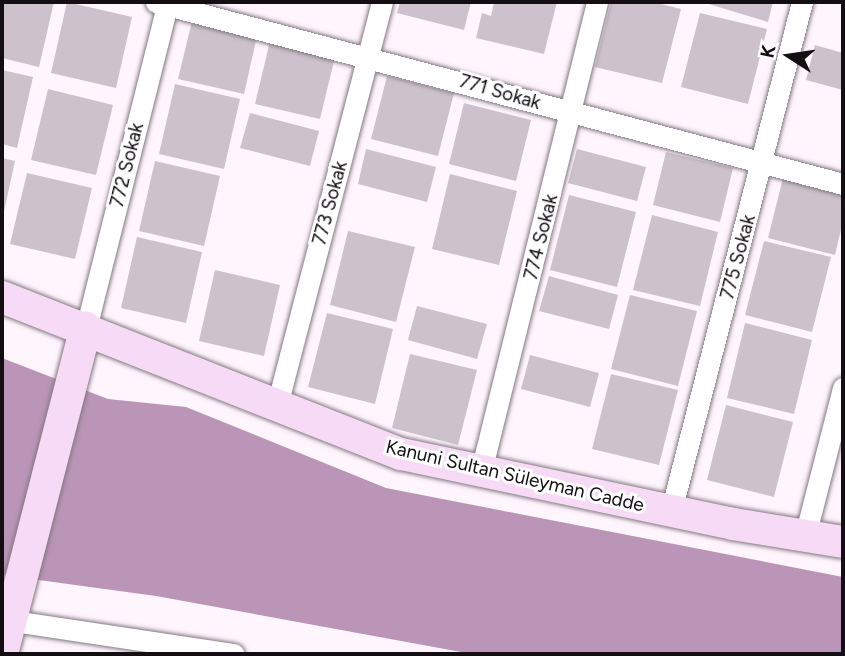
<!DOCTYPE html>
<meta charset="utf-8">
<style>
body{margin:0}
#map{position:relative;width:845px;height:656px;overflow:hidden;background:#fff5fd;font-family:Figtree,sans-serif}
div>[style]{position:absolute}
[style*='--x']{left:calc(var(--x)*1px);top:calc(var(--y)*1px);width:calc(var(--w)*1px);rotate:calc(var(--a)*1deg)}
.water>*{inset:0;background:#bb95b8}
.building>*{inset:0;background:#cdc2cc}
.roads{filter:drop-shadow(0 0 2px #837881) drop-shadow(0 0 2px #837881)}
.street>*{height:21px;margin:-10.5px;padding:0 10.5px;transform-origin:10.5px;border-radius:10.5px;background:#fff}
.secondary>*{height:32px;margin:-16px;padding:0 16px;transform-origin:16px;border-radius:16px;background:#f7daf5}
span{translate:-50% -50%;white-space:nowrap;text-align:center;line-height:1.15;-webkit-text-stroke:6px #fff;paint-order:stroke}
.street-label{font-size:19px;color:#120e12}
.frame{position:absolute;inset:0;border:4px solid #120e12;pointer-events:none}
.north{position:absolute;left:754px;top:21px;width:70px;height:70px;-webkit-text-stroke:5px #fff;paint-order:stroke;rotate:282deg;font-size:19px;font-weight:700;line-height:28px;text-align:center;color:#120e12}
.north::after{content:'';display:block;margin:auto;width:24px;height:32px;background:#120e12;clip-path:polygon(50% 0,100% 100%,50% 72%,0 100%)}
</style>
<div id="map">
<div class="water">
<div style="clip-path:polygon(2px 358px,108px 399px,186px 407px,386px 488px,843px 577px,843px 654px,472px 654px,156px 596px,2px 575px)"></div>
</div>
<div class="building">
<div style="clip-path:polygon(2px 2px,54px 2px,39px 67px,2px 58px)"></div>
<div style="clip-path:polygon(67px 2px,132px 17px,116px 88px,51px 73px)"></div>
<div style="clip-path:polygon(400px 2px,471px 2px,464px 30px,397px 13px)"></div>
<div style="clip-path:polygon(494px 2px,557px 2px,544px 54px,476px 38px,482px 13px,491px 16px)"></div>
<div style="clip-path:polygon(611px 2px,653px 2px,681px 9px,662px 83px,595px 67px)"></div>
<div style="clip-path:polygon(702px 2px,773px 2px,768px 22px)"></div>
<div style="clip-path:polygon(700px 13px,767px 29px,748px 104px,681px 87px)"></div>
<div style="clip-path:polygon(193px 17px,258px 32px,244px 94px,178px 79px)"></div>
<div style="clip-path:polygon(270px 41px,335px 57px,320px 119px,255px 104px)"></div>
<div style="clip-path:polygon(815px 45px,843px 53px,843px 90px,806px 80px)"></div>
<div style="clip-path:polygon(2px 70px,33px 77px,17px 148px,2px 144px)"></div>
<div style="clip-path:polygon(387px 76px,454px 93px,438px 156px,371px 139px)"></div>
<div style="clip-path:polygon(175px 84px,240px 99px,224px 169px,159px 154px)"></div>
<div style="clip-path:polygon(48px 89px,113px 105px,96px 175px,31px 160px)"></div>
<div style="clip-path:polygon(464px 103px,531px 120px,516px 181px,449px 164px)"></div>
<div style="clip-path:polygon(250px 113px,319px 131px,310px 166px,240px 148px)"></div>
<div style="clip-path:polygon(366px 149px,436px 167px,427px 202px,358px 184px)"></div>
<div style="clip-path:polygon(577px 149px,646px 167px,637px 201px,568px 183px)"></div>
<div style="clip-path:polygon(666px 152px,733px 168px,720px 222px,653px 205px)"></div>
<div style="clip-path:polygon(2px 158px,15px 161px,3px 216px,2px 215px)"></div>
<div style="clip-path:polygon(155px 161px,220px 176px,204px 246px,139px 231px)"></div>
<div style="clip-path:polygon(27px 173px,92px 188px,75px 259px,10px 244px)"></div>
<div style="clip-path:polygon(450px 174px,517px 191px,499px 265px,432px 249px)"></div>
<div style="clip-path:polygon(784px 174px,843px 188px,843px 221px,835px 255px,768px 238px)"></div>
<div style="clip-path:polygon(569px 195px,636px 212px,617px 287px,550px 270px)"></div>
<div style="clip-path:polygon(652px 215px,718px 232px,700px 306px,633px 290px)"></div>
<div style="clip-path:polygon(348px 231px,415px 247px,396px 322px,330px 305px)"></div>
<div style="clip-path:polygon(137px 237px,202px 252px,186px 323px,121px 308px)"></div>
<div style="clip-path:polygon(764px 241px,831px 257px,812px 332px,745px 315px)"></div>
<div style="clip-path:polygon(215px 270px,280px 285px,264px 356px,199px 341px)"></div>
<div style="clip-path:polygon(549px 276px,618px 295px,609px 329px,539px 311px)"></div>
<div style="clip-path:polygon(630px 295px,697px 311px,678px 386px,611px 369px)"></div>
<div style="clip-path:polygon(417px 306px,487px 324px,477px 359px,408px 340px)"></div>
<div style="clip-path:polygon(327px 313px,393px 329px,375px 404px,308px 387px)"></div>
<div style="clip-path:polygon(745px 323px,812px 340px,794px 414px,727px 398px)"></div>
<div style="clip-path:polygon(410px 354px,477px 370px,458px 445px,392px 428px)"></div>
<div style="clip-path:polygon(530px 355px,599px 373px,590px 407px,521px 389px)"></div>
<div style="clip-path:polygon(611px 374px,678px 390px,659px 465px,592px 449px)"></div>
<div style="clip-path:polygon(726px 405px,793px 422px,774px 497px,707px 480px)"></div>
</div>
<div class="roads">
<div class="street">
<div style="--x:156;--y:2;--w:711;--a:14.84"></div>
<div style="--x:86;--y:328;--w:336;--a:-75.9"></div>
<div style="--x:277;--y:405;--w:416;--a:-75.4"></div>
<div style="--x:481;--y:471;--w:483;--a:-76.1"></div>
<div style="--x:671;--y:511;--w:526;--a:-75.57"></div>
<div style="--x:805;--y:536;--w:153;--a:-75.6"></div>
<div style="--x:13;--y:621;--w:223;--a:8.5"></div>
</div>
<div class="secondary">
<div style="--x:2;--y:297;--w:429;--a:21.5"></div>
<div style="--x:401;--y:454;--w:339;--a:11.9"></div>
<div style="--x:733;--y:524;--w:111;--a:9.3"></div>
<div style="--x:2;--y:654;--w:337;--a:-75.6"></div>
</div>
</div>
<div class="street-label">
<span style="left:500px;top:92px;rotate:16deg">771 Sokak</span>
<span style="left:127px;top:165px;rotate:-76deg">772 Sokak</span>
<span style="left:330px;top:203px;rotate:-75deg">773 Sokak</span>
<span style="left:541px;top:237px;rotate:-76deg">774 Sokak</span>
<span style="left:738px;top:257px;rotate:-75deg">775 Sokak</span>
<span style="left:515px;top:476px;rotate:13deg">Kanuni Sultan Süleyman Cadde</span>
</div>
<div class="frame"></div>
<div class="north">K</div>
</div>
